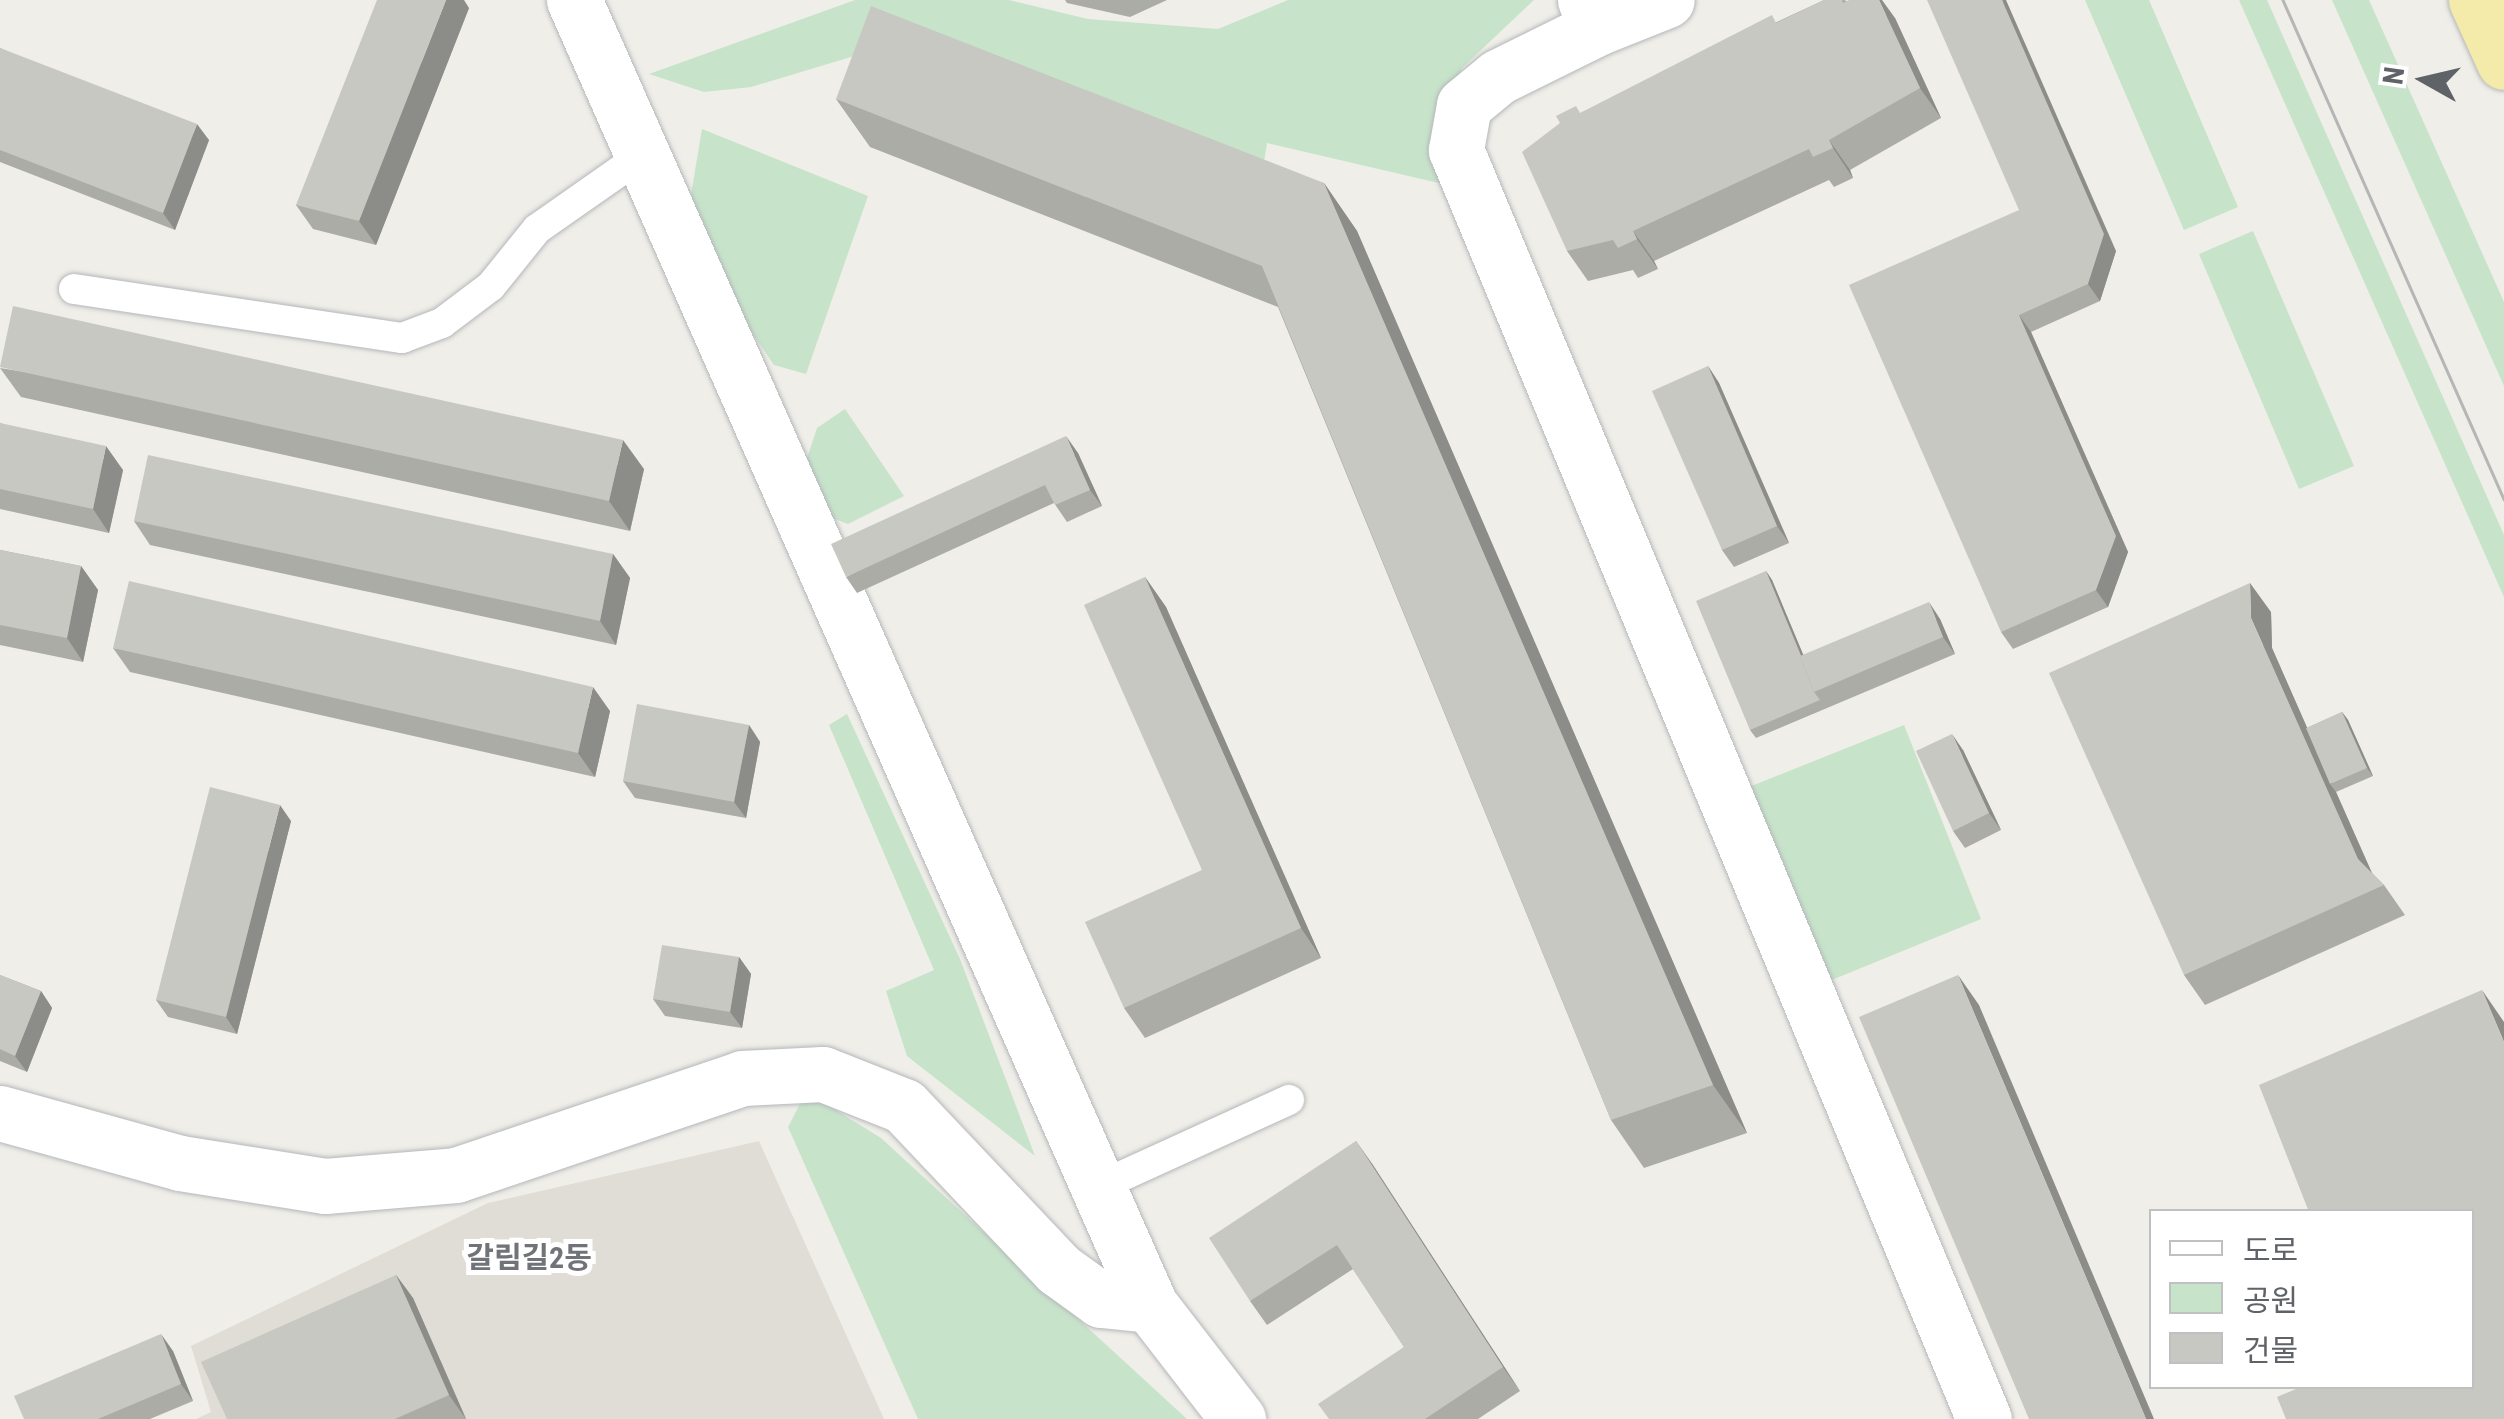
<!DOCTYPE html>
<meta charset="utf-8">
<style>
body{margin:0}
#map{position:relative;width:2504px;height:1419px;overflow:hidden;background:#efeee8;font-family:"Roboto Condensed","Noto Sans KR",sans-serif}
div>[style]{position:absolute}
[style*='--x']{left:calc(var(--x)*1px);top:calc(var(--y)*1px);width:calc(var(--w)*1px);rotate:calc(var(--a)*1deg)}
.education>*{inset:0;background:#dfddd6}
.green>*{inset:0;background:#c7e4ca}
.roads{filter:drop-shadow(0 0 2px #b5b7bb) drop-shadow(0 0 2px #b5b7bb)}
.service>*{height:30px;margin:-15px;padding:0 15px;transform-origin:15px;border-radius:15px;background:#fff}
.minor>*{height:55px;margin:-27.5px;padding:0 27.5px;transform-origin:27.5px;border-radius:27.5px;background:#fff}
.trunk>*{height:55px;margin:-27.5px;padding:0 27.5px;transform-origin:27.5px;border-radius:27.5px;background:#f4eaa9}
.tram>*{height:2.5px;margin:-1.25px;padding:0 1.25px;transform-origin:1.25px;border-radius:1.25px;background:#b5b6b6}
.wall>*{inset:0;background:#acaca7}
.shaded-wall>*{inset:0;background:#8c8c88}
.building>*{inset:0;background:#c8c8c2}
span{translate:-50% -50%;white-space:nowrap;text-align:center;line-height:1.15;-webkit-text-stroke:10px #fff;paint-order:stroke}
.quarter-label{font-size:30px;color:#707378;font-weight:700}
.legend{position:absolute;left:2149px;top:1209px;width:325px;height:180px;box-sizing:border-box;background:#fff;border:2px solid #bfc0c2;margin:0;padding:12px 18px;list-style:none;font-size:30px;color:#5f6266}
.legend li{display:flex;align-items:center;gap:20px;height:50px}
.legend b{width:50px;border:2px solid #bfc0c2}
.north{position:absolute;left:2374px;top:30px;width:100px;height:100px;-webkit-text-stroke:8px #fff;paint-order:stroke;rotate:278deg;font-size:28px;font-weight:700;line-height:40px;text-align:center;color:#5f6266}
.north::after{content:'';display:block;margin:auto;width:35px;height:45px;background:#5f6266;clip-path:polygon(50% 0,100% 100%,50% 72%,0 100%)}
</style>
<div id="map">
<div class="education">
<div style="clip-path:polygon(759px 1141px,884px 1419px,196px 1419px,211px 1412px,191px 1346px,488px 1203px)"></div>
</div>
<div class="green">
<div style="clip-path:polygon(855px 0,1009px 0,1088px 19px,1218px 29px,1288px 0,1534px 0,1462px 68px,1446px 106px,1443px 184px,1267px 143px,1263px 168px,911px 39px,751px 87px,704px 92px,649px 74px)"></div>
<div style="clip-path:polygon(2085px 0,2149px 0,2238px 207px,2184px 230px)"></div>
<div style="clip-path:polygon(2239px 0,2267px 0,2504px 535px,2504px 597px)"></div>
<div style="clip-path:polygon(2332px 0,2369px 0,2504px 302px,2504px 386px)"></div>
<div style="clip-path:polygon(702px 129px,868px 196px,806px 374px,774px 365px,730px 301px,691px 195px)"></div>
<div style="clip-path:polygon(2253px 231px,2354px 466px,2299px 489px,2199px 254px)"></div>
<div style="clip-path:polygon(845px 409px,904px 496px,848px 524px,825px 515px,806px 461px,817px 428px)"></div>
<div style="clip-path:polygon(847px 714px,960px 959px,1035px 1156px,907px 1056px,886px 991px,934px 970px,829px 725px)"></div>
<div style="clip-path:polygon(1904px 725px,1981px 919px,1817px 986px,1739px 791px)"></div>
<div style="clip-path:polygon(821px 1101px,881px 1138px,1187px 1419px,918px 1419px,788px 1127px,801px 1102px)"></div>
</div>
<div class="roads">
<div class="service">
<div style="--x:74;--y:289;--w:332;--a:8.5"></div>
<div style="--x:402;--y:338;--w:43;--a:-20.6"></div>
<div style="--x:442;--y:323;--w:61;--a:-37.1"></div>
<div style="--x:491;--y:286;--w:73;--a:-51.1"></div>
<div style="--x:537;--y:229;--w:131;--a:-35"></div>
<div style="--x:1098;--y:1187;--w:210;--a:-24.5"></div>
</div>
<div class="minor">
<div style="--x:574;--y:0;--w:1426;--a:66.18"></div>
<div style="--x:1150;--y:1305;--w:144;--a:52.3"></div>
<div style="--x:1585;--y:0;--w:30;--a:67"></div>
<div style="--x:1597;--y:28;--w:75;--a:-21.8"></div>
<div style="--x:1597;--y:28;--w:110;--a:153.7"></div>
<div style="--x:1498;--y:77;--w:44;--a:140.5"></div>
<div style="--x:1464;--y:105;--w:46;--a:100.1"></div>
<div style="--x:1456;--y:150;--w:1374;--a:67.41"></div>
<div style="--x:0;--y:1113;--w:187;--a:15.5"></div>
<div style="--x:180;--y:1163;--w:147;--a:9"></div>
<div style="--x:325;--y:1186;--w:131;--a:-4.8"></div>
<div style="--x:456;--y:1175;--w:302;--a:-18.7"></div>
<div style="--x:742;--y:1078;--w:81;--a:-2.8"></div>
<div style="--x:823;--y:1074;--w:87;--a:21.6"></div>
<div style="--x:904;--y:1106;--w:224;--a:46.6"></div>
<div style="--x:1058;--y:1269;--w:53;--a:35.8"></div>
<div style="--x:1101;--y:1300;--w:49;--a:5.8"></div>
</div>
<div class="trunk">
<div style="--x:2476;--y:0;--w:68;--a:65.7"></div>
</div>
</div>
<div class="tram">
<div style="--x:2283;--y:0;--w:546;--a:66.11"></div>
</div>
<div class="wall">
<div style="clip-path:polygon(1065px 0,1167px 0,1130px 17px,1067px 3px)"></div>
<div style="clip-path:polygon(1824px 0,1844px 0,1895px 18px,1941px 118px,1850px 170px,1853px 178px,1834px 187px,1829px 180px,1654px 261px,1658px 269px,1638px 278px,1633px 270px,1588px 281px,1567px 251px,1581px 113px)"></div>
<div style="clip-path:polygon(469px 8px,376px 245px,313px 229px,296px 205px)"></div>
<div style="clip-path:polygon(0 48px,209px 140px,175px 230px,0 162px)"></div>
<div style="clip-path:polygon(836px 99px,1324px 183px,1357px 231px,1747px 1133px,1644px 1168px,1611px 1120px,1278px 307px,870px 147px)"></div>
<div style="clip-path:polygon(2019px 210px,2116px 251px,2100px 301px,2031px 332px,2128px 552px,2108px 607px,2013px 649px,2001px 632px)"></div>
<div style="clip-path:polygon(1708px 366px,1719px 383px,1789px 543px,1734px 567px,1722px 550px)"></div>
<div style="clip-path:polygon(0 368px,644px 469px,630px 531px,21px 397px)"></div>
<div style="clip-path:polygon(0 423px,123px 470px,109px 533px,0 509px)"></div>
<div style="clip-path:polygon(1078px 453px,1102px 506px,1067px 522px,1054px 503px,857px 593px,846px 577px)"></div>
<div style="clip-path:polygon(134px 521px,613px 554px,630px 578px,616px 645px,150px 545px)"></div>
<div style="clip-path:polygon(0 550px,81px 566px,98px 590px,83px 662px,0 645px)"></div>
<div style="clip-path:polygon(1766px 571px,1772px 580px,1803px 655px,1940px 619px,1955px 654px,1756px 738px,1750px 730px)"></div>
<div style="clip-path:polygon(1145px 577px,1166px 607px,1321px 958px,1145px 1038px,1124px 1008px,1202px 870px)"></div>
<div style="clip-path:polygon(2271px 612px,2272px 648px,2307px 728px,2342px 712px,2348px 720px,2373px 776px,2336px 792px,2372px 873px,2384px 885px,2405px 915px,2205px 1005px,2184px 975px)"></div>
<div style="clip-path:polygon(113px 648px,610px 711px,595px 777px,130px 672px)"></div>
<div style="clip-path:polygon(749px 725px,760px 742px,746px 818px,635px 798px,623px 781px)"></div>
<div style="clip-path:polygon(1963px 750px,2001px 830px,1965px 848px,1953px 831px)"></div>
<div style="clip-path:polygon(291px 821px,237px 1034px,168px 1017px,156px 1000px)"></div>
<div style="clip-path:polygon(739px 957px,751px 974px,742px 1028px,665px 1016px,653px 999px)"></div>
<div style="clip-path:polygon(0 975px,41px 991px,52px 1008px,27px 1072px,0 1061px)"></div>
<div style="clip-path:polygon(1356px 1141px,1520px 1391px,1478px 1419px,1329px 1419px,1404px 1347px,1353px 1269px,1267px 1325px,1250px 1301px)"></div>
<div style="clip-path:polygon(396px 1275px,413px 1298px,466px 1419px,227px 1419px)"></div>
<div style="clip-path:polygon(173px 1351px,193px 1401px,150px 1419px,24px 1419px)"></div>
</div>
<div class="shaded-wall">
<div style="clip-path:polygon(446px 0,464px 0,469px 8px,376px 245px,359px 221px)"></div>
<div style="clip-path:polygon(1879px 0,1882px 0,1895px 18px,1941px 118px,1920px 88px)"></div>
<div style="clip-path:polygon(2002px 0,2006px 0,2116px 251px,2100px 301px,2088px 284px)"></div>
<div style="clip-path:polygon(197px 124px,209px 140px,175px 230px,163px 213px)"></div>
<div style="clip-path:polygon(1829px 140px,1850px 170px,1853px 178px,1833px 148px)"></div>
<div style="clip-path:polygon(1324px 183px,1357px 231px,1747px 1133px,1713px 1085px)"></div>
<div style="clip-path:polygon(1633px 231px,1654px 261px,1658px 269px,1637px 239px)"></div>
<div style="clip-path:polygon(2019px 315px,2031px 332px,2128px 552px,2108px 607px,2096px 590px)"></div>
<div style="clip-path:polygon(1708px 366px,1719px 383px,1789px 543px,1777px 526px)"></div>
<div style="clip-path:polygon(1066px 436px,1078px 453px,1102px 506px,1090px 490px)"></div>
<div style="clip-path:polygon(623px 440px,644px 469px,630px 531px,609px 501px)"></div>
<div style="clip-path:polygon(106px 446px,123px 470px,109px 533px,93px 509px)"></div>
<div style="clip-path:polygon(613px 554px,630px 578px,616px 645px,600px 621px)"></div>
<div style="clip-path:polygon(81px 566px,98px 590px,83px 662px,67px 638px)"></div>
<div style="clip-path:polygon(1766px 571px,1772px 580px,1818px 690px,1816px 691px)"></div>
<div style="clip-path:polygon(1145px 577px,1166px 607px,1321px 958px,1301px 928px)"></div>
<div style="clip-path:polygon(2250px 583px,2271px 612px,2272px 648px,2332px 784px,2330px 784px,2336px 792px,2379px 889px,2358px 859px,2251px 618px)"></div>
<div style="clip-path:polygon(1929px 602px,1940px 619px,1955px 654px,1943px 637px)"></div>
<div style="clip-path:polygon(593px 687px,610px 711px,595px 777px,578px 753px)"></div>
<div style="clip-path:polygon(2342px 712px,2348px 720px,2373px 776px,2367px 768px)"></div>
<div style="clip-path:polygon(749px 725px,760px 742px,746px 818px,734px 802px)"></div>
<div style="clip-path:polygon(1952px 734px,1963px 750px,2001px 830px,1989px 813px)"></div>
<div style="clip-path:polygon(280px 805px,291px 821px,237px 1034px,226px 1017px)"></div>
<div style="clip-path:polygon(739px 957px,751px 974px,742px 1028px,730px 1012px)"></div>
<div style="clip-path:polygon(1958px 975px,1979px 1005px,2154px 1419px,2146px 1419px)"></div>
<div style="clip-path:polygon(2482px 990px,2504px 1022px,2504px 1042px)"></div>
<div style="clip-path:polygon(41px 991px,52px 1008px,27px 1072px,15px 1056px)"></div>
<div style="clip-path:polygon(1356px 1141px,1373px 1165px,1520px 1391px,1503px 1367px)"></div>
<div style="clip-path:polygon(396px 1275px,413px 1298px,466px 1419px,449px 1395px)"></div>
<div style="clip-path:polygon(161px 1334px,173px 1351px,193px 1401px,181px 1384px)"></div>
</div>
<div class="building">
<div style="clip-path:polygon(377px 0,446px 0,359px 221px,296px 205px)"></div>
<div style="clip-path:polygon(1824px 0,1842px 0,1843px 3px,1849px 0,1879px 0,1920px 88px,1829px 140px,1833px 148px,1813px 157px,1809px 149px,1633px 231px,1637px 239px,1618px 248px,1613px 240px,1567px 251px,1522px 152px,1560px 123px,1556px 116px,1576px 106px,1580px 113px,1772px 15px,1776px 23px)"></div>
<div style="clip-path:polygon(1927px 0,2002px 0,2104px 234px,2088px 284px,2019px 315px,2116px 536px,2096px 590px,2001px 632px,1849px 285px,2019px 210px)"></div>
<div style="clip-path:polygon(871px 6px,1324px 183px,1713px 1085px,1611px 1120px,1262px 266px,836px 99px)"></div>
<div style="clip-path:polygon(0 48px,197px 124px,163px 213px,0 150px)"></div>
<div style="clip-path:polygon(13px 306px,623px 440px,609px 501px,0 367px)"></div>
<div style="clip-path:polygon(1708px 366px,1777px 526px,1722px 550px,1652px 391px)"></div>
<div style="clip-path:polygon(0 423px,106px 446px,93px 509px,0 489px)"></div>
<div style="clip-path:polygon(1066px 436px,1090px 490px,1055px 505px,1045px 485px,846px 577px,831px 544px)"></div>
<div style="clip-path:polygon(148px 455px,613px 554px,600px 621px,134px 521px)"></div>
<div style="clip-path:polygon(0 550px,81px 566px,67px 638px,0 625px)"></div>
<div style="clip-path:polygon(1766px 571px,1801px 656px,1800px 656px,1814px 692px,1820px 700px,1750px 730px,1696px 601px)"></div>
<div style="clip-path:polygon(1145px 577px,1301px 928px,1124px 1008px,1085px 922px,1202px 870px,1084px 605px)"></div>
<div style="clip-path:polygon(129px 581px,593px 687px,578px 753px,113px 648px)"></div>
<div style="clip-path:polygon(2250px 583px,2251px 618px,2358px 859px,2384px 885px,2184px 975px,2049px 673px)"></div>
<div style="clip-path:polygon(1929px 602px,1943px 637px,1814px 692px,1800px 656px)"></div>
<div style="clip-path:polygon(637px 704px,749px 725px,734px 802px,623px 781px)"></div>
<div style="clip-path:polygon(2342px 712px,2367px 768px,2330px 784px,2306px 728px)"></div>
<div style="clip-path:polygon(1952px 734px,1989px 813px,1953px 831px,1916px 751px)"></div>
<div style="clip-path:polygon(210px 787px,280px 805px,226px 1017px,156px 1000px)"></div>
<div style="clip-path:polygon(662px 945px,739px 957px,730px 1012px,653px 999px)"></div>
<div style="clip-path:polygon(0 975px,41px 991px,15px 1056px,0 1049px)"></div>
<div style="clip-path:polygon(1958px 975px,2146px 1419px,2029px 1419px,1859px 1017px)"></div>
<div style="clip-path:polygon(2482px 990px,2504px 1042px,2504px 1419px,2286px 1419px,2277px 1397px,2303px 1386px,2472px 1386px,2472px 1212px,2309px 1212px,2259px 1085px)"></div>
<div style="clip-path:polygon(1356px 1141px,1503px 1367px,1425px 1419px,1329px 1419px,1318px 1404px,1404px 1347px,1337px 1245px,1250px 1301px,1209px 1238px)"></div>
<div style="clip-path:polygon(396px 1275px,449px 1395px,395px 1419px,227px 1419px,201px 1362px)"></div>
<div style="clip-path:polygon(161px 1334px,181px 1384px,98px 1419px,24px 1419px,14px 1396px)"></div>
</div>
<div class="quarter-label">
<span style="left:529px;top:1258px">갈림길2동</span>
</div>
<ul class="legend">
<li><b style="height:12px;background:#fff"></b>도로</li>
<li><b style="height:28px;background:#c7e4ca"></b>공원</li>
<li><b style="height:28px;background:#c8c8c2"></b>건물</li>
</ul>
<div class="north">N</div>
</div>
